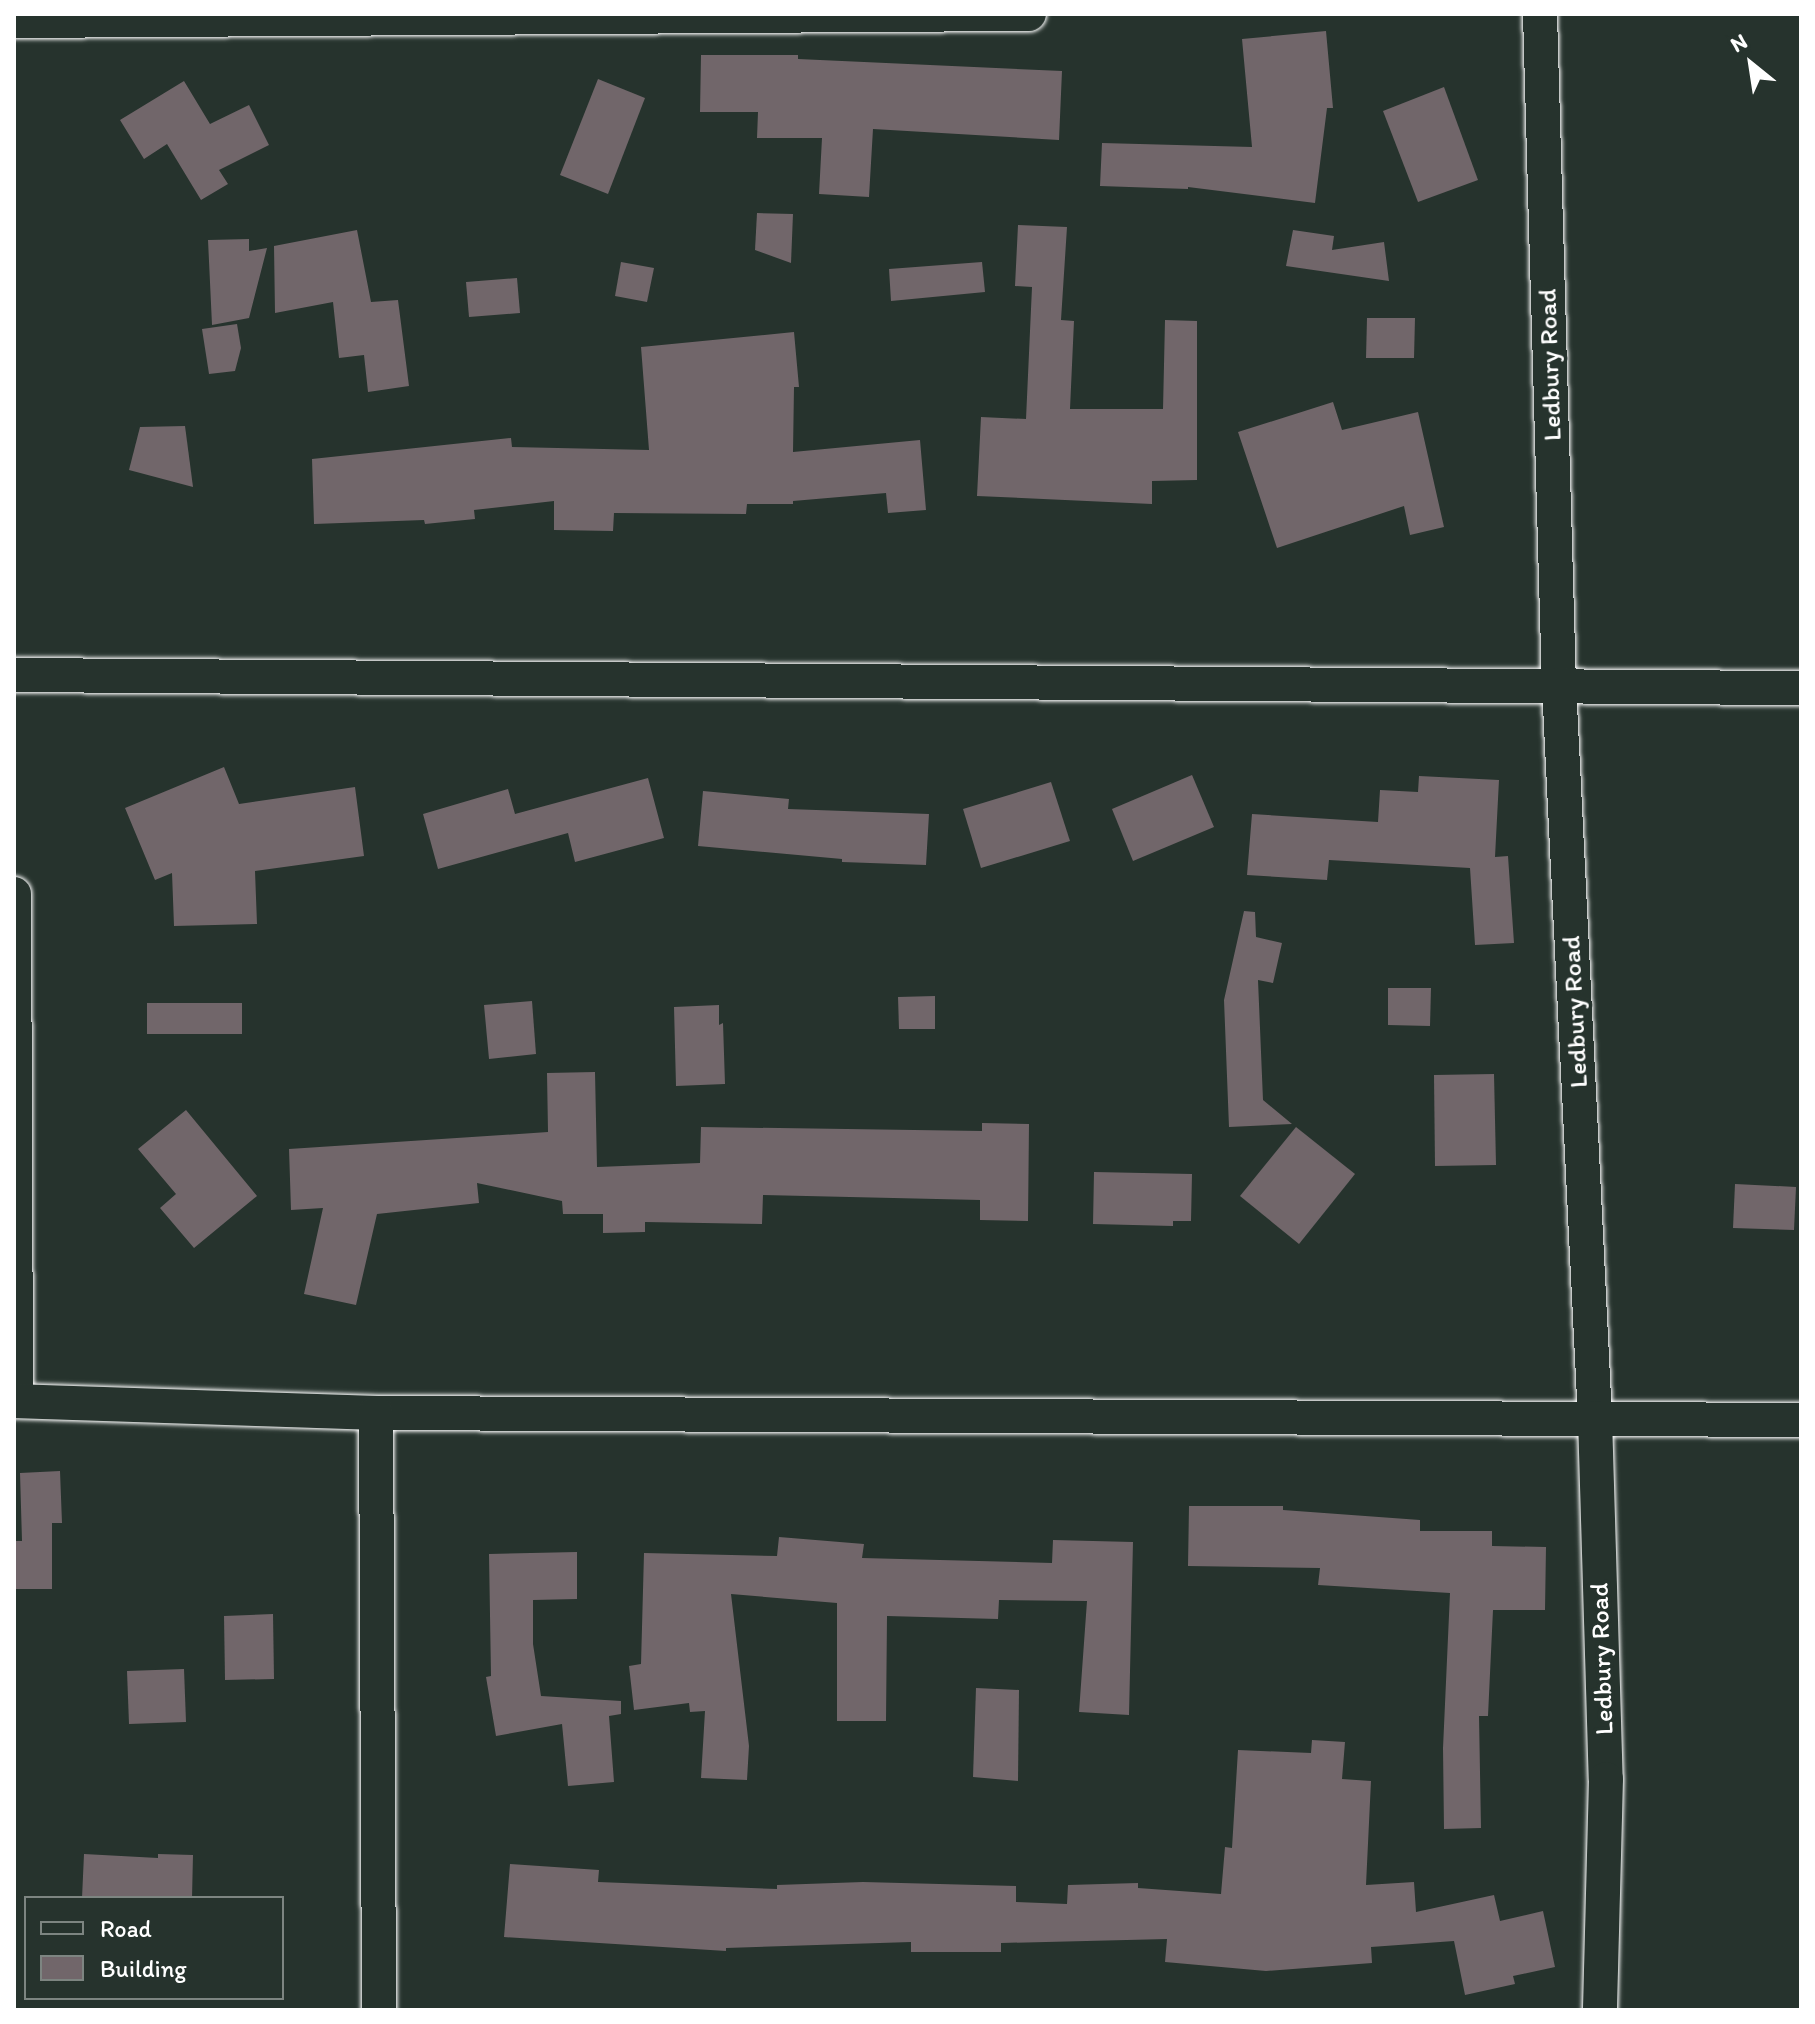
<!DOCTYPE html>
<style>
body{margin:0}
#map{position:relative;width:1815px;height:2024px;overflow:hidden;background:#26332d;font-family:Itim,sans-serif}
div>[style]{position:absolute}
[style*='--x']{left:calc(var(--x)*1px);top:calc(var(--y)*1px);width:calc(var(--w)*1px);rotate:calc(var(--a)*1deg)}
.building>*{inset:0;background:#71666a}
.roads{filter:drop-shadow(0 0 2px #fff) drop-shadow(0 0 2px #fff)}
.minor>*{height:34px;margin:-17px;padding:0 17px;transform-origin:17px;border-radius:17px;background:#26332d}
span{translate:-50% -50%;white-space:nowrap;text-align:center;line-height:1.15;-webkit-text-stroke:7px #26332d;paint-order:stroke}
.street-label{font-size:26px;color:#fff}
.frame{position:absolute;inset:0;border:16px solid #fff;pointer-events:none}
.legend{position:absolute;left:24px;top:1896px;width:260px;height:104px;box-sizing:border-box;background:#26332d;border:2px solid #7d8581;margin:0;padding:10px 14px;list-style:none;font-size:24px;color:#fff}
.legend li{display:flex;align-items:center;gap:16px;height:40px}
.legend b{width:40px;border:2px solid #7d8581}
.north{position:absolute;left:1711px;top:24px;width:80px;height:80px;-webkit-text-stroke:6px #26332d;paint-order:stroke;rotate:330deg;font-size:22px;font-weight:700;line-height:32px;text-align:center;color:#fff}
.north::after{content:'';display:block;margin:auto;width:28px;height:36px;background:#fff;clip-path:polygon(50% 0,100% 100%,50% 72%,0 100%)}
</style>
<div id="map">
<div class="building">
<div style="clip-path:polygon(1326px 31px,1333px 108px,1327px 108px,1315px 203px,1188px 187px,1188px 189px,1100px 186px,1102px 143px,1252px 147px,1242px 39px)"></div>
<div style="clip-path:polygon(701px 55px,798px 55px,798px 59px,1062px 71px,1059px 140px,873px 129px,869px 197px,819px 194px,822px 138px,757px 138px,758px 112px,700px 112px)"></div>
<div style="clip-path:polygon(598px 79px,645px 98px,608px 194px,560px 175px)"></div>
<div style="clip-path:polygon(184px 81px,210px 124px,249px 105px,269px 145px,219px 170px,228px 184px,201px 200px,167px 144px,144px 159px,120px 120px)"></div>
<div style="clip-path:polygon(1444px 87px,1478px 180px,1418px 202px,1383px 111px)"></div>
<div style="clip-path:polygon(757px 213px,793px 214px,791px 263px,755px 250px)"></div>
<div style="clip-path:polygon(1018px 225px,1067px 227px,1061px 320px,1074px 321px,1070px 409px,1163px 409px,1165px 320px,1197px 321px,1197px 480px,1152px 481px,1152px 504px,977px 496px,981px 417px,1026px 419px,1032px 287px,1015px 286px)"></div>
<div style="clip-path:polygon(357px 230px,371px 302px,398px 300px,409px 386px,368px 392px,364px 355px,339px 358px,333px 302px,275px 313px,274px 246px)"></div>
<div style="clip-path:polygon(1293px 230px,1334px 236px,1332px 250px,1384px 242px,1389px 281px,1286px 266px)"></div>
<div style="clip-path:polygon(249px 239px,249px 251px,267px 248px,249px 318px,212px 325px,208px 240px)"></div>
<div style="clip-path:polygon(621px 262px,654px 268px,647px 302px,615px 296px)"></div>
<div style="clip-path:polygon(982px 262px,985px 292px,891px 301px,889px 269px)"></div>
<div style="clip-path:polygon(517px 278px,520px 313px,469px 317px,466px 282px)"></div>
<div style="clip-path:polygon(1367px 318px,1415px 318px,1414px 358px,1366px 358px)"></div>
<div style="clip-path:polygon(237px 324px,241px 348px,235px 371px,209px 374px,202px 329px)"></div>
<div style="clip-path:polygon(794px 332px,799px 387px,794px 387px,793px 452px,920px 440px,926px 510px,888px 513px,886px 493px,793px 501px,793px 504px,747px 504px,746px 514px,614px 513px,613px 531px,554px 530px,554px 501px,474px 510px,475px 519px,425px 524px,424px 520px,314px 524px,312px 459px,511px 438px,512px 447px,649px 450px,641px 347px)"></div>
<div style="clip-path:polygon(1333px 402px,1342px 430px,1418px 412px,1444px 527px,1410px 535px,1404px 506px,1277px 548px,1238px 432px)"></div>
<div style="clip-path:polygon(185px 426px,193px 487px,129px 470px,140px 427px)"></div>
<div style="clip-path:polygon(224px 767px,239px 804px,355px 787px,364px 856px,255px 871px,257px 924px,174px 926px,172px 873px,155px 880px,125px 808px)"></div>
<div style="clip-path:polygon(1192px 775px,1214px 827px,1133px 861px,1112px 809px)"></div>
<div style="clip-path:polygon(1419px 776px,1499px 780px,1495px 857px,1508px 856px,1514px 943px,1475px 945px,1470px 868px,1329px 860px,1327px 880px,1247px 875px,1252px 814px,1378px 822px,1380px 790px,1418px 792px)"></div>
<div style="clip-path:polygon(648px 778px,664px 838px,575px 862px,568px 833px,438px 869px,423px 814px,508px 789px,515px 814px)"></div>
<div style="clip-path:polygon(1051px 782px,1070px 841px,981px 868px,963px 809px)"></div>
<div style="clip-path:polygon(703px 791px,789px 799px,788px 809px,929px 814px,926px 865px,842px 862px,842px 859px,698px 846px)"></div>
<div style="clip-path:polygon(1244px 911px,1255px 912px,1256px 937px,1282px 943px,1273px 983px,1258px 980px,1263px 1100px,1292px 1124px,1229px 1127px,1224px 1000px)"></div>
<div style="clip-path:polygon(1388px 988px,1431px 988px,1430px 1026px,1388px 1025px)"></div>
<div style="clip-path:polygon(935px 996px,935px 1029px,899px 1029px,898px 997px)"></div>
<div style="clip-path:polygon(532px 1001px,536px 1054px,489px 1059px,484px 1005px)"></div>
<div style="clip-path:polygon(147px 1003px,242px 1003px,242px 1034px,147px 1034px)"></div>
<div style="clip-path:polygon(719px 1005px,719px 1025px,723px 1023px,725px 1084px,676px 1086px,674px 1007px)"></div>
<div style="clip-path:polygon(595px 1072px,597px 1167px,700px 1163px,701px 1127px,982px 1131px,982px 1123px,1029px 1124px,1028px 1221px,980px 1220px,980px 1200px,763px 1195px,762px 1224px,645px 1222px,645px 1232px,603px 1233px,603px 1214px,563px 1214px,562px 1201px,477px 1183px,479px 1203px,377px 1214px,356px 1305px,304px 1294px,323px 1208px,291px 1210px,289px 1149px,548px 1132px,547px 1073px)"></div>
<div style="clip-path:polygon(1494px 1074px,1496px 1165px,1435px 1166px,1434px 1075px)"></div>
<div style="clip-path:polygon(186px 1110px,257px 1196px,194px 1248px,160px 1208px,176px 1194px,138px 1149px)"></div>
<div style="clip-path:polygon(1296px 1127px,1355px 1174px,1299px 1244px,1240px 1196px)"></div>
<div style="clip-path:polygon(1094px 1172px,1192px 1174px,1191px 1221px,1173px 1221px,1173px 1226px,1093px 1224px)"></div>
<div style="clip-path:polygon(1735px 1184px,1796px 1187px,1794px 1230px,1733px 1228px)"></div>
<div style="clip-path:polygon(60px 1471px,62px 1523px,52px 1523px,52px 1589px,14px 1589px,14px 1541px,22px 1541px,20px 1473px)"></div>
<div style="clip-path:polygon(1189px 1506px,1283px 1506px,1283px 1510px,1420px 1520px,1420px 1531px,1492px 1531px,1492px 1546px,1546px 1547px,1545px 1610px,1493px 1610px,1488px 1716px,1479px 1716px,1481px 1828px,1444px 1829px,1443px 1748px,1450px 1593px,1318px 1585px,1320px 1568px,1188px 1566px)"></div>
<div style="clip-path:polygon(779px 1537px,864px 1544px,862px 1558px,1052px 1563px,1053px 1540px,1133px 1542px,1129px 1715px,1079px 1712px,1087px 1601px,999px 1600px,998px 1619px,887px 1616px,886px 1721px,837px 1721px,837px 1603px,731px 1594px,749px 1746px,747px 1780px,701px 1778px,705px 1711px,690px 1712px,689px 1703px,634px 1710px,629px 1666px,641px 1664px,644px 1553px,777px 1556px)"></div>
<div style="clip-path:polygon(577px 1552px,577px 1599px,533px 1600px,533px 1644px,541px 1696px,621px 1701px,621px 1714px,609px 1716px,614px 1782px,568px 1786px,562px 1724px,496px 1736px,486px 1677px,491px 1676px,489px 1554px)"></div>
<div style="clip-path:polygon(273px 1614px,274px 1679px,225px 1680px,224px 1616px)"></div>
<div style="clip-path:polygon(184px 1669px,186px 1722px,129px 1724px,127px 1671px)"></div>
<div style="clip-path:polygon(976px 1688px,1019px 1690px,1018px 1781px,973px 1777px)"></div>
<div style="clip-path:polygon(1312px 1740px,1345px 1742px,1342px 1779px,1371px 1781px,1366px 1885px,1414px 1882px,1416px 1912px,1494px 1895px,1500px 1921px,1543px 1911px,1555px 1967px,1513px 1976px,1515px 1984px,1465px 1995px,1454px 1941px,1371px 1947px,1372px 1963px,1266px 1971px,1165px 1962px,1167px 1939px,1001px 1943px,1001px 1952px,911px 1952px,911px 1942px,726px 1948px,726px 1951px,504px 1937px,510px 1864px,599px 1870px,598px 1882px,777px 1889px,777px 1885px,863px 1882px,1016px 1886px,1016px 1902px,1067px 1904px,1068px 1885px,1138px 1883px,1138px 1888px,1221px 1894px,1225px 1847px,1232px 1848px,1238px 1750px,1311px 1753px)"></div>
<div style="clip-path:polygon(84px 1854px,158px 1858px,158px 1854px,193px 1855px,192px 1898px,82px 1898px)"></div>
</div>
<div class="roads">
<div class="minor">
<div style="--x:1540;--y:14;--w:671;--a:88.38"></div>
<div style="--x:1559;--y:685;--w:734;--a:87.19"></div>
<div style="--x:1595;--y:1418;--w:361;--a:88.3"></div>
<div style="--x:1606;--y:1779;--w:231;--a:91.5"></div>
<div style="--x:14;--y:21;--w:1015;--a:-0.4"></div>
<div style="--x:14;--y:675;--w:1787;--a:0.42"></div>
<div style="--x:14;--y:894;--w:507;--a:89.77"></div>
<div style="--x:14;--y:1401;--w:362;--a:1.9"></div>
<div style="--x:376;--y:1413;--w:1425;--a:0.28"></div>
<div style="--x:376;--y:1413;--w:597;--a:89.71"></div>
</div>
</div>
<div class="street-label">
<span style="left:1550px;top:365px;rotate:-92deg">Ledbury Road</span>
<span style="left:1575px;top:1012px;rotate:-93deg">Ledbury Road</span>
<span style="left:1602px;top:1659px;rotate:-92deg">Ledbury Road</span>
</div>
<div class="frame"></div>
<ul class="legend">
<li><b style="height:10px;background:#26332d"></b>Road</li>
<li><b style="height:22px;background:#71666a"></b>Building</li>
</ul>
<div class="north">N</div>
</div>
